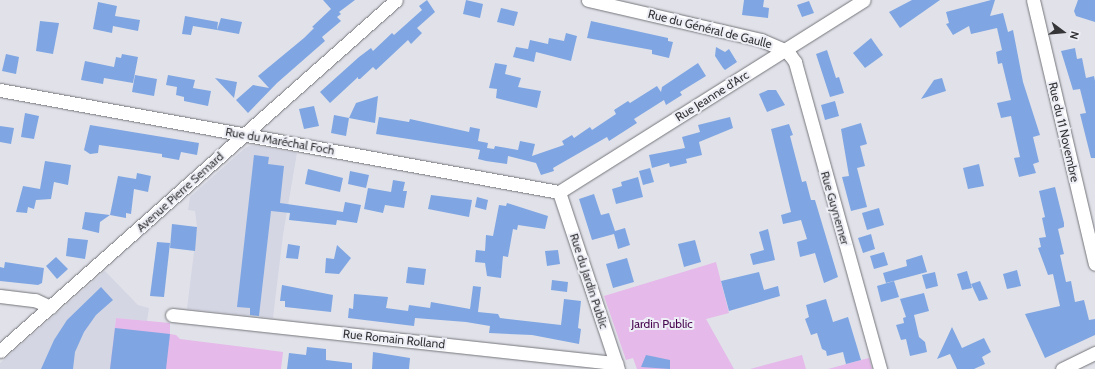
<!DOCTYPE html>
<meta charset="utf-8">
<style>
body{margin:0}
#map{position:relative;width:1095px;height:369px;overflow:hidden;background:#e1e2e9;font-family:Cabin,sans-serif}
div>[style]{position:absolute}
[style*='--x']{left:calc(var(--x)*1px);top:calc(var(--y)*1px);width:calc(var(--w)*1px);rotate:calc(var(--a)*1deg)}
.built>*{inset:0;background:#d4d6e4}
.green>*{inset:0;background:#e5b9e9}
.building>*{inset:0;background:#7fa6e2}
.roads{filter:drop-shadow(0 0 1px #74757b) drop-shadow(0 0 1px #74757b)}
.minor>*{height:13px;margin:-6.5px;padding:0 6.5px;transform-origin:6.5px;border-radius:6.5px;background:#fff}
span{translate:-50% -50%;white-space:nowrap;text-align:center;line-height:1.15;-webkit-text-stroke:4px #eeeff6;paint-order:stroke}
.street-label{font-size:12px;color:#353538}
.park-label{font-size:12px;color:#48064f}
.north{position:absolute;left:1043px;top:12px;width:40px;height:40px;-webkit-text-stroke:3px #eeeff6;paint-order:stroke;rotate:106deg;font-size:11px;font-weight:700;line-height:16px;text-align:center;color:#353538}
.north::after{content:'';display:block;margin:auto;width:14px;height:18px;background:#353538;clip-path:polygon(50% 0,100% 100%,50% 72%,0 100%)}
</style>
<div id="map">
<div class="built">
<div style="clip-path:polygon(252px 145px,297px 153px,283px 235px,273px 318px,187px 309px,197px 227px,195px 211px,188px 210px,190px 197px,245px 148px)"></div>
<div style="clip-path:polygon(105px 271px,138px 305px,149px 308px,147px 321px,116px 318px,111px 369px,0 369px,0 363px)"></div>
</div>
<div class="green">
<div style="clip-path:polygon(716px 262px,729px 313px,706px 319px,734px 369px,637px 369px,633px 358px,626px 360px,604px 296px)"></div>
<div style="clip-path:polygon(116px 318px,170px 323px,170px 334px,176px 335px,180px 339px,283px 352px,281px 369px,110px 369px)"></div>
<div style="clip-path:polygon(802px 355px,806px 369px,750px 369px)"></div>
<div style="clip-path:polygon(869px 358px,872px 369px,828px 369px,861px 360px)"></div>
</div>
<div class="building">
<div style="clip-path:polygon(323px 0,355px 0,339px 12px,341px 14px,337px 17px,341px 21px,322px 37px,325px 41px,277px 83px,248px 113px,236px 100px,253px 85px,269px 88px,258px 76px,304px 38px,314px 28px,312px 27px,331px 9px)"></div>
<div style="clip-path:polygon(427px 0,435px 12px,417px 28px,422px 33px,411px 44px,408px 40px,376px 70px,373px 67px,360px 79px,358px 79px,358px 77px,330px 103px,320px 92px,359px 57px,371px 48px,373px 51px,392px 33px,394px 35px,422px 10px,419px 6px)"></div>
<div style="clip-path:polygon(466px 0,483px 4px,480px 18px,463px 14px)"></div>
<div style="clip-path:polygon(744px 0,764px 0,763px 7px,769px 8px,768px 18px,742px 15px)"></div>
<div style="clip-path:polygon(912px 0,940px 0,900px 28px,889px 12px)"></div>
<div style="clip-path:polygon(991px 0,995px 0,990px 16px,1003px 13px,1008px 32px,1013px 30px,1023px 82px,1040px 135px,1033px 137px,1039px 162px,1033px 164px,1036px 173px,1019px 177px,1014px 158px,1020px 157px,1011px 116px,1001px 118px,997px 103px,1011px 100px,1002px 63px,998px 64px,996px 52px,1002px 50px,997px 28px,971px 34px,969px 26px,953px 35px,946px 24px,949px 23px,946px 12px)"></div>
<div style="clip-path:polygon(1078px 0,1095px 0,1095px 22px,1076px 16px,1074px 11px)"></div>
<div style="clip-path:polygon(809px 1px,814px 13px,802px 17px,797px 5px)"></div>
<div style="clip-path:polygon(98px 2px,117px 6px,115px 16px,140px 20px,138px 31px,113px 26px,112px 33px,93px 29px)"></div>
<div style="clip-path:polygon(501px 8px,518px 12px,514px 26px,497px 22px)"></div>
<div style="clip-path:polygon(185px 16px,218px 22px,217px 30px,193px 26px,191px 35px,182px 34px)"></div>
<div style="clip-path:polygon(221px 18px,242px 22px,239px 34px,217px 30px)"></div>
<div style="clip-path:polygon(40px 21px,59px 23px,53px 54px,36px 51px)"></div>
<div style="clip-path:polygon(591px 21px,668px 38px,668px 41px,673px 42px,669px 58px,652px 54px,652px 50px,587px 38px)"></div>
<div style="clip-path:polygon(566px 33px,577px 36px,571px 61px,536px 52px,534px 62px,513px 57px,516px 47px,528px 49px,530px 40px,548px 44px,549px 38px,564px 41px)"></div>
<div style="clip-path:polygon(871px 38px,883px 55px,865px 68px,853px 53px)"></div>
<div style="clip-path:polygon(716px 47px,725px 52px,729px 49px,737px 62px,725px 70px,723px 68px,715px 56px)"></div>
<div style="clip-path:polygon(1075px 48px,1077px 59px,1082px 58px,1086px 78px,1094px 76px,1095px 81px,1095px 158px,1091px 158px,1080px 114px,1086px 113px,1080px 89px,1073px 90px,1061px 51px)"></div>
<div style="clip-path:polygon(827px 50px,836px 78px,839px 77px,844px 93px,830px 97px,816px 54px)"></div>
<div style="clip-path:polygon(6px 54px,19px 57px,16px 74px,2px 71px)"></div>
<div style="clip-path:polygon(122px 54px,138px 57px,133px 83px,104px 78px,103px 84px,81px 80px,85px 61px,114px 67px,116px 57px,121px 58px)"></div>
<div style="clip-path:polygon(495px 63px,507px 65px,505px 74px,521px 78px,518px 87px,541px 91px,537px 108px,496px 98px,497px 89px,489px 88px)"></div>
<div style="clip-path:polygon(698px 63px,706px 76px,680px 92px,682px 95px,666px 105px,664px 100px,634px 119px,637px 123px,609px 141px,607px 137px,553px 168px,554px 171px,541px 175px,536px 163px,508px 156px,507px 164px,486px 161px,478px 159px,480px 150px,376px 134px,379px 117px,409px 122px,410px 119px,469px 132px,470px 127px,480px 129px,478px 141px,488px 143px,487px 148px,494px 149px,495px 146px,518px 150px,520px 141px,535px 144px,532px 156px,564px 145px,562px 141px,572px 135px,574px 138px,590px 127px,592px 130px,616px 114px,614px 110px,628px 101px,630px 103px,657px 86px,661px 92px,662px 87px)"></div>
<div style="clip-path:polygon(135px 75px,157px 79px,154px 96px,132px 92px)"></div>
<div style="clip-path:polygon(168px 75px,195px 80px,193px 88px,211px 91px,208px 106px,184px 101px,184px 97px,176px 95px,177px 87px,166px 85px)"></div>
<div style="clip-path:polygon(215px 78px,237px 82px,234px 98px)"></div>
<div style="clip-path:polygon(942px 78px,946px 91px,921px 99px,934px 80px)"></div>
<div style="clip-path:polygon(768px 90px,776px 90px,785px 105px,767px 112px,759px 94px)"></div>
<div style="clip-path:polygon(378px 96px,375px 123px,349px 118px,346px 136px,331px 133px,334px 115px,349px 118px,356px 103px)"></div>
<div style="clip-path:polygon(835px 101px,839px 116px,825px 120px,821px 105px)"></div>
<div style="clip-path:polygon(314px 106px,319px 126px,304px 129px,299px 109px)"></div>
<div style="clip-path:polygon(25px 113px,39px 116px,34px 139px,21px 137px)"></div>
<div style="clip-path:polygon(730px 117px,733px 128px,699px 142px,702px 155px,686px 159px,687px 163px,670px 167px,669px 163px,652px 168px,649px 155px,685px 148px,682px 137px,700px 132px,698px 125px)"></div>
<div style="clip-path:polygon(861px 123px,867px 144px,860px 146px,865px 166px,857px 168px,867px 207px,851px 211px,842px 177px,849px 176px,841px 129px)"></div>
<div style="clip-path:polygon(789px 124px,793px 135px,790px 136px,802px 182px,806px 181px,811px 200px,815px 200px,838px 277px,824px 283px,815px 253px,800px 257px,797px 242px,807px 239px,801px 220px,783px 224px,781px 215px,791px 212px,771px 129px)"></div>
<div style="clip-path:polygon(90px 125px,199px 143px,197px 155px,181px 152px,179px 160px,162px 157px,162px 154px,99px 145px,98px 153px,90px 154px,84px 150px)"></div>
<div style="clip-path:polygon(0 126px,14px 128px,11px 144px,0 142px)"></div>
<div style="clip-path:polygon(254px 155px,269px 157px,268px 164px,284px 166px,280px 203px,343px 212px,345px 202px,361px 205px,357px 223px,337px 220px,336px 225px,289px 220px,290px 213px,271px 211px,259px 316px,250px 315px,250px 308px,237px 307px)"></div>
<div style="clip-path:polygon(45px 161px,71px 165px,68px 185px,54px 182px,51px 199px,36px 200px,34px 209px,28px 207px,27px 213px,16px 212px,23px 186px,40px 189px)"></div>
<div style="clip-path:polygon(979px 164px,984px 186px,968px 189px,963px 168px)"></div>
<div style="clip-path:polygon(650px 168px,654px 182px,643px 185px,639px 171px)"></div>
<div style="clip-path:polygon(308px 169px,343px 178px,340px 192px,305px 184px)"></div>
<div style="clip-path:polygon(350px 171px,369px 175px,366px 188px,348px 184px)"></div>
<div style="clip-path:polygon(137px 173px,151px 176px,148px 192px,134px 189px,131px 214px,126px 213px,126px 218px,110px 215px,118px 176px,136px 179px)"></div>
<div style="clip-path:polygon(638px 177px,643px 197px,616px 204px,612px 189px,622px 186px,621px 182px)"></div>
<div style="clip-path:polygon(393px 180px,405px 182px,403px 191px,407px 191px,404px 208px,385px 205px,383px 213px,364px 209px,368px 188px,391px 192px)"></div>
<div style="clip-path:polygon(1055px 187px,1064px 223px,1064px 227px,1058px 229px,1064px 254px,1060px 255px,1066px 282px,1071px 281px,1075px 302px,1084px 300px,1089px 320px,1095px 319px,1095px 335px,1045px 358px,1025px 314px,1060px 306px,1053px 274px,1048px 275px,1038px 248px,1041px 247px,1039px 238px,1046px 237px,1042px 218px,1045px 217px,1039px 191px)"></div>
<div style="clip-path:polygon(594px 194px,601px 215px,609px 213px,615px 231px,625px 228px,630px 245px,618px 249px,614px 234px,592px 240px,579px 199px)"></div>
<div style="clip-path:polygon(431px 195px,472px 200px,469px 217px,428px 209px)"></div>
<div style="clip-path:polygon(477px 197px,488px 200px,486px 210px,475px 207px)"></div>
<div style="clip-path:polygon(507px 203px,548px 216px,545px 229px,518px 225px,517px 230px,513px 229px,508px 257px,503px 256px,501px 278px,487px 276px,485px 263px,475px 262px,476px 250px,485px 251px,486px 235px,493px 236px,499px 205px,506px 206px)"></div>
<div style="clip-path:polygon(879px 208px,884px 225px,867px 230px,862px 213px)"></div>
<div style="clip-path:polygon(85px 212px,110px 215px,100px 222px,99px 233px,82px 229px)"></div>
<div style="clip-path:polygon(172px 224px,197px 227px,195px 251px,170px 248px)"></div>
<div style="clip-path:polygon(768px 229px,775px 260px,753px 265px,750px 254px,764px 250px,759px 232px)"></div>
<div style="clip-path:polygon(871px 234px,875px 249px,863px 253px,858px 238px)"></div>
<div style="clip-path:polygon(68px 238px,88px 240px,85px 259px,66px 256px)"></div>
<div style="clip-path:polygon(695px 240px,701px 262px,684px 267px,678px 244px)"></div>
<div style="clip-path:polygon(157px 242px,170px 243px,164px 297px,150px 296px)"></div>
<div style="clip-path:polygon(288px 244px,300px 246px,298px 259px,286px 258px)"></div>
<div style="clip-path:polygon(337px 245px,351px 258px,339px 274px,325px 273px,326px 258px,334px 259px)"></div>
<div style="clip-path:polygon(558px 250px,560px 264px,547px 266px,545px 251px)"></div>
<div style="clip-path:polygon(884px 252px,888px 265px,874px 269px,870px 256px)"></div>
<div style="clip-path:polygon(922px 255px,927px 272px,886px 283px,883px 273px,907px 266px,906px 260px)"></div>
<div style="clip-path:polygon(56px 257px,68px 269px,57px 279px,46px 266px)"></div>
<div style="clip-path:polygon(627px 258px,634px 282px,613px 288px,606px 264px)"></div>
<div style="clip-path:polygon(5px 262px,44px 268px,42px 283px,38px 285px,0 281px,0 267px,4px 268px)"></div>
<div style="clip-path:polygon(408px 267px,426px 269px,424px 285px,406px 283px)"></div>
<div style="clip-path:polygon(1017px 270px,1021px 286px,1007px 289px,1003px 274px)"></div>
<div style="clip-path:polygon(967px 271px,972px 288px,962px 290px,957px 274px)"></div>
<div style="clip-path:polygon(759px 272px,764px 290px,778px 286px,780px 296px,729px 311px,721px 281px)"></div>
<div style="clip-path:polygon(935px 272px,938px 286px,926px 289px,922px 275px)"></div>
<div style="clip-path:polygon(552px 280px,568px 282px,567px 292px,551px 290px)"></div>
<div style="clip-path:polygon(894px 281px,899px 297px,881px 302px,877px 286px)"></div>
<div style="clip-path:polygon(980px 281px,988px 299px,979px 301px,971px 284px)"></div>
<div style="clip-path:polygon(282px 285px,333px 295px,331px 312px,285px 307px,285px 301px,280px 301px)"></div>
<div style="clip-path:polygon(473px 286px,481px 287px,478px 312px,498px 314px,500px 318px,561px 325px,564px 299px,581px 301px,578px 328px,581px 329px,579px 344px,532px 335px,489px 333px,490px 326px,466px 322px,415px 318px,414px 326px,348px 318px,349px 308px,353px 309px,354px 294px,388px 297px,386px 308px,408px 311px,409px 305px,430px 308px,431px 302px,470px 309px)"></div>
<div style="clip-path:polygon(101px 287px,113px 300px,96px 315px,84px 332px,75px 352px,73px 369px,41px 369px,54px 340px,67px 320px)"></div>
<div style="clip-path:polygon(924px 293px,929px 311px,914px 315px,919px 337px,925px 342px,927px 352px,910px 356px,906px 339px,901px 340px,896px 325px,904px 323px,903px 318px,906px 317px,900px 299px)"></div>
<div style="clip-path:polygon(826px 299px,833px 322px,848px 317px,861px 360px,846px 364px,843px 352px,827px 356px,826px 351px,822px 349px,817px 333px,811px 335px,805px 319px,809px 317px,806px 305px)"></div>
<div style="clip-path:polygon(952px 327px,962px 348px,984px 338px,991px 352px,982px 357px,985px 364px,974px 369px,957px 369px,950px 354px,937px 359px)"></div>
<div style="clip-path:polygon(115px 328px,170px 334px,166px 369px,110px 369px)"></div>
<div style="clip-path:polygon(307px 347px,326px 349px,326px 360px,352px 363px,352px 369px,287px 369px,289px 353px,306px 355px)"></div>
<div style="clip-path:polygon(373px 352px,410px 358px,409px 369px,372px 369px)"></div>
<div style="clip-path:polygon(646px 355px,670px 360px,670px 369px,641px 367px)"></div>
</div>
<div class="roads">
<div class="minor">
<div style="--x:588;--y:0;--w:178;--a:13"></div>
<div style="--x:761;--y:40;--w:26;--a:23"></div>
<div style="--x:785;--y:50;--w:7;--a:45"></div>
<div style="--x:790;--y:55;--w:9;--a:54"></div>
<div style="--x:795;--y:62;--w:319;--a:74.5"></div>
<div style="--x:1033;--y:0;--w:271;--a:76.8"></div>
<div style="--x:0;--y:90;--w:568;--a:10.34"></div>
<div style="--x:559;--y:192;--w:360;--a:-32.2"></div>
<div style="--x:559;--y:192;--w:187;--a:71.6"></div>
<div style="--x:0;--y:296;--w:35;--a:7"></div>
<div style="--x:35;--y:300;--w:17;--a:25"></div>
<div style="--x:172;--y:315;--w:447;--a:6.2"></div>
<div style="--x:0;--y:351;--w:529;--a:-41.55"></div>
<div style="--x:1062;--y:369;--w:37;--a:-26"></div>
</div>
</div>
<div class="street-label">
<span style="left:710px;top:29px;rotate:14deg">Rue du Général de Gaulle</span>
<span style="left:712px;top:96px;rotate:-32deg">Rue Jeanne d'Arc</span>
<span style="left:1064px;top:132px;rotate:77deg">Rue du 11 Novembre</span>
<span style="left:280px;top:141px;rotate:10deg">Rue du Maréchal Foch</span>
<span style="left:180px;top:192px;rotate:-42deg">Avenue Pierre Semard</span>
<span style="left:835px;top:208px;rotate:74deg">Rue Guynemer</span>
<span style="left:589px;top:281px;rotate:72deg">Rue du Jardin Public</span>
<span style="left:394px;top:339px;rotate:6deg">Rue Romain Rolland</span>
</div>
<div class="park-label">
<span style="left:662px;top:324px">Jardin Public</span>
</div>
<div class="north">N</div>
</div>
